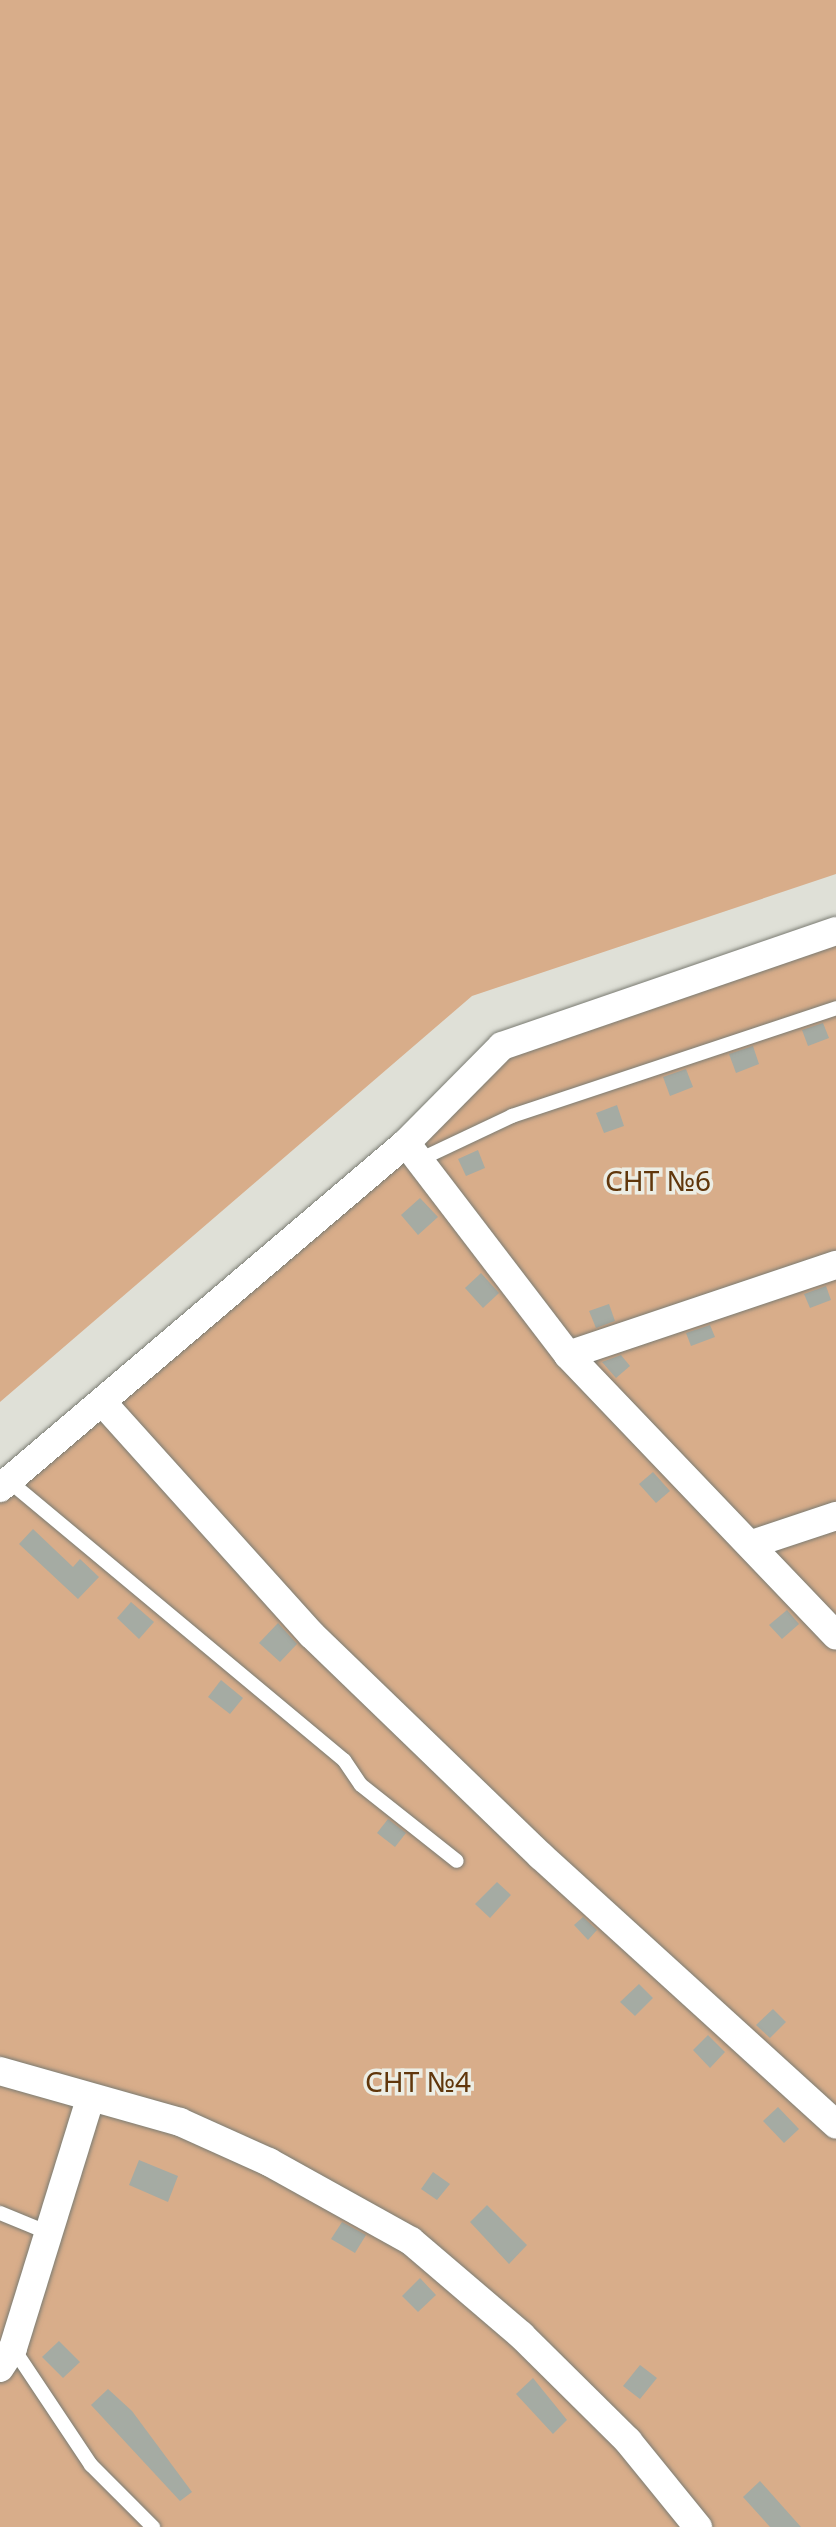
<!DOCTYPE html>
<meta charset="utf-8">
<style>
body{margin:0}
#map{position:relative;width:836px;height:2527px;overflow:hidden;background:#dfe0d7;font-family:"Noto Sans",sans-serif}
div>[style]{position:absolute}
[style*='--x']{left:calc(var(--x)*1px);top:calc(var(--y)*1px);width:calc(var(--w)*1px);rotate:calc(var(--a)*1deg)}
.green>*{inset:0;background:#d8ad8a}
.building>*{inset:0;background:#a5aba3}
.roads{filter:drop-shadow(0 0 2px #7a7b72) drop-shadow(0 0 2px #7a7b72)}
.service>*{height:14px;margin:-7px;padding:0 7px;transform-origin:7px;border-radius:7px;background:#fff}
.minor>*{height:28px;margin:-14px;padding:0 14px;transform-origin:14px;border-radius:14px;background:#fff}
span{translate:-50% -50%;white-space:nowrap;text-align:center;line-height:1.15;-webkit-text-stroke:7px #ecede4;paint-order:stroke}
.park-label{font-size:28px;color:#60360b}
</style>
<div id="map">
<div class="green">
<div style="clip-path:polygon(0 0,836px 0,836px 874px,472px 996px,0 1402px)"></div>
<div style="clip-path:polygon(836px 931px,836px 2527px,0 2527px,0 1488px,502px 1046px)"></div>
</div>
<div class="building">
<div style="clip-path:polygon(823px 1023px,829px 1038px,808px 1046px,802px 1030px)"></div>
<div style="clip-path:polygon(753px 1046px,759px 1064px,736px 1073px,729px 1054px)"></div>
<div style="clip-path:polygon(686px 1069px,693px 1087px,670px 1096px,663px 1077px)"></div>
<div style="clip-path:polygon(617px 1105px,624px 1126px,604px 1133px,596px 1113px)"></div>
<div style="clip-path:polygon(478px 1150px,485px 1168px,466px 1176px,458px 1159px)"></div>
<div style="clip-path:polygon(420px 1198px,438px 1217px,418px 1235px,401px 1215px)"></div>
<div style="clip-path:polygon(481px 1273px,499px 1293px,483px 1308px,465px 1288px)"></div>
<div style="clip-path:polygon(826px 1286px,831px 1300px,810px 1308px,804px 1294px)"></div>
<div style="clip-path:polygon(609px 1304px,615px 1321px,596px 1328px,589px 1311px)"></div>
<div style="clip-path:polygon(710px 1325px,715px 1337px,691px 1346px,686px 1333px)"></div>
<div style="clip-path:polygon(621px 1355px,630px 1366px,616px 1378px,602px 1362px)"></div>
<div style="clip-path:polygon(653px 1472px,670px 1491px,656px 1503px,639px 1484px)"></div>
<div style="clip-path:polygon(33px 1529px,73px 1567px,80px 1559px,99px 1577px,78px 1599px,19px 1544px)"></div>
<div style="clip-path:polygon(131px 1602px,154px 1622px,139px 1639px,117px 1618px)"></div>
<div style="clip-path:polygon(787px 1610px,799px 1624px,782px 1639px,769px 1625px)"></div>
<div style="clip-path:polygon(278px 1623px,297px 1644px,280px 1662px,259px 1643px)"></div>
<div style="clip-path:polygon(221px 1680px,243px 1698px,230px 1714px,208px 1697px)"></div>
<div style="clip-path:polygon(388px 1819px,406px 1833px,395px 1847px,377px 1833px)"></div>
<div style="clip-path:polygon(497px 1882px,511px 1895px,490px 1918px,475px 1904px)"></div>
<div style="clip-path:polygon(583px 1917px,597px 1930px,588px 1940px,574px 1925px)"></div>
<div style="clip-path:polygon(639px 1984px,653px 1998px,635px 2016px,620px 2002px)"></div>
<div style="clip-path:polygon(773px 2009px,786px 2022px,770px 2038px,756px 2025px)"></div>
<div style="clip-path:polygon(708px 2035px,725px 2052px,710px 2068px,693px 2050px)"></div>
<div style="clip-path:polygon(778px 2107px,799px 2129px,784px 2143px,763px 2121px)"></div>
<div style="clip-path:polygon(139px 2160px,178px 2176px,168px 2202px,129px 2185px)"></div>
<div style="clip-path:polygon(433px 2172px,450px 2184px,437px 2200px,421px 2189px)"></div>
<div style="clip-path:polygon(487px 2205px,527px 2245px,509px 2264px,470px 2222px)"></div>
<div style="clip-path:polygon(342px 2222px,366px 2235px,355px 2253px,331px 2239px)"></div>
<div style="clip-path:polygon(420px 2278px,436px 2295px,418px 2312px,402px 2296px)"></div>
<div style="clip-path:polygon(59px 2341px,80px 2362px,63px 2378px,42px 2357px)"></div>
<div style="clip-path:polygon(640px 2365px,657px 2378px,640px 2399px,623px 2386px)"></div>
<div style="clip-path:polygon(533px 2378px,567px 2420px,553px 2434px,516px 2394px)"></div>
<div style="clip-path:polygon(108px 2389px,132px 2411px,192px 2492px,180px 2501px,91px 2405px)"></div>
<div style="clip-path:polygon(760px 2481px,801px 2527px,770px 2527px,743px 2497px)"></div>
</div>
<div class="roads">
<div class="service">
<div style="--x:419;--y:1160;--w:103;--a:-25.3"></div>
<div style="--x:512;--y:1116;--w:342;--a:-18.4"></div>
<div style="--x:9;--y:1481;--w:436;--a:39.8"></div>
<div style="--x:344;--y:1760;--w:30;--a:56"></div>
<div style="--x:361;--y:1785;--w:122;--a:38.4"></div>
<div style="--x:0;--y:2213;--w:53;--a:22.2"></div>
<div style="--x:13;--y:2348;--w:141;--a:56.3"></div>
<div style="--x:91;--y:2465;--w:88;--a:45"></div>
</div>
<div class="minor">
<div style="--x:406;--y:1143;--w:267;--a:52.6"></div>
<div style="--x:568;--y:1355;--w:388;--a:46.3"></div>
<div style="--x:568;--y:1355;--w:283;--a:-18.6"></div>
<div style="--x:103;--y:1403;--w:312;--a:48"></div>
<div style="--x:312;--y:1635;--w:318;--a:44"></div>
<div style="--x:541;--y:1856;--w:399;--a:42.3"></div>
<div style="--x:0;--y:1488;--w:533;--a:-40.36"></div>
<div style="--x:406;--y:1143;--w:136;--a:-45.3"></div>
<div style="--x:502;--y:1046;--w:353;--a:-19"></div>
<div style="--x:752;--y:1544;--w:89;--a:-18.4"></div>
<div style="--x:0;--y:2071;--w:187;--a:15.8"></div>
<div style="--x:180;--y:2122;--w:98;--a:24.2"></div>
<div style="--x:269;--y:2162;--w:162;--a:29.1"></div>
<div style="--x:411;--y:2241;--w:145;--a:40.5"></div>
<div style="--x:521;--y:2335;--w:151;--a:44.7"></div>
<div style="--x:628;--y:2441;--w:111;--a:50.9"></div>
<div style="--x:0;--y:2368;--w:24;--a:-57"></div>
<div style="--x:13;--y:2348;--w:260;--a:-72.8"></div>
</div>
</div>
<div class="park-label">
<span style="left:658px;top:1180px">СНТ №6</span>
<span style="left:418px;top:2081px">СНТ №4</span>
</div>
</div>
